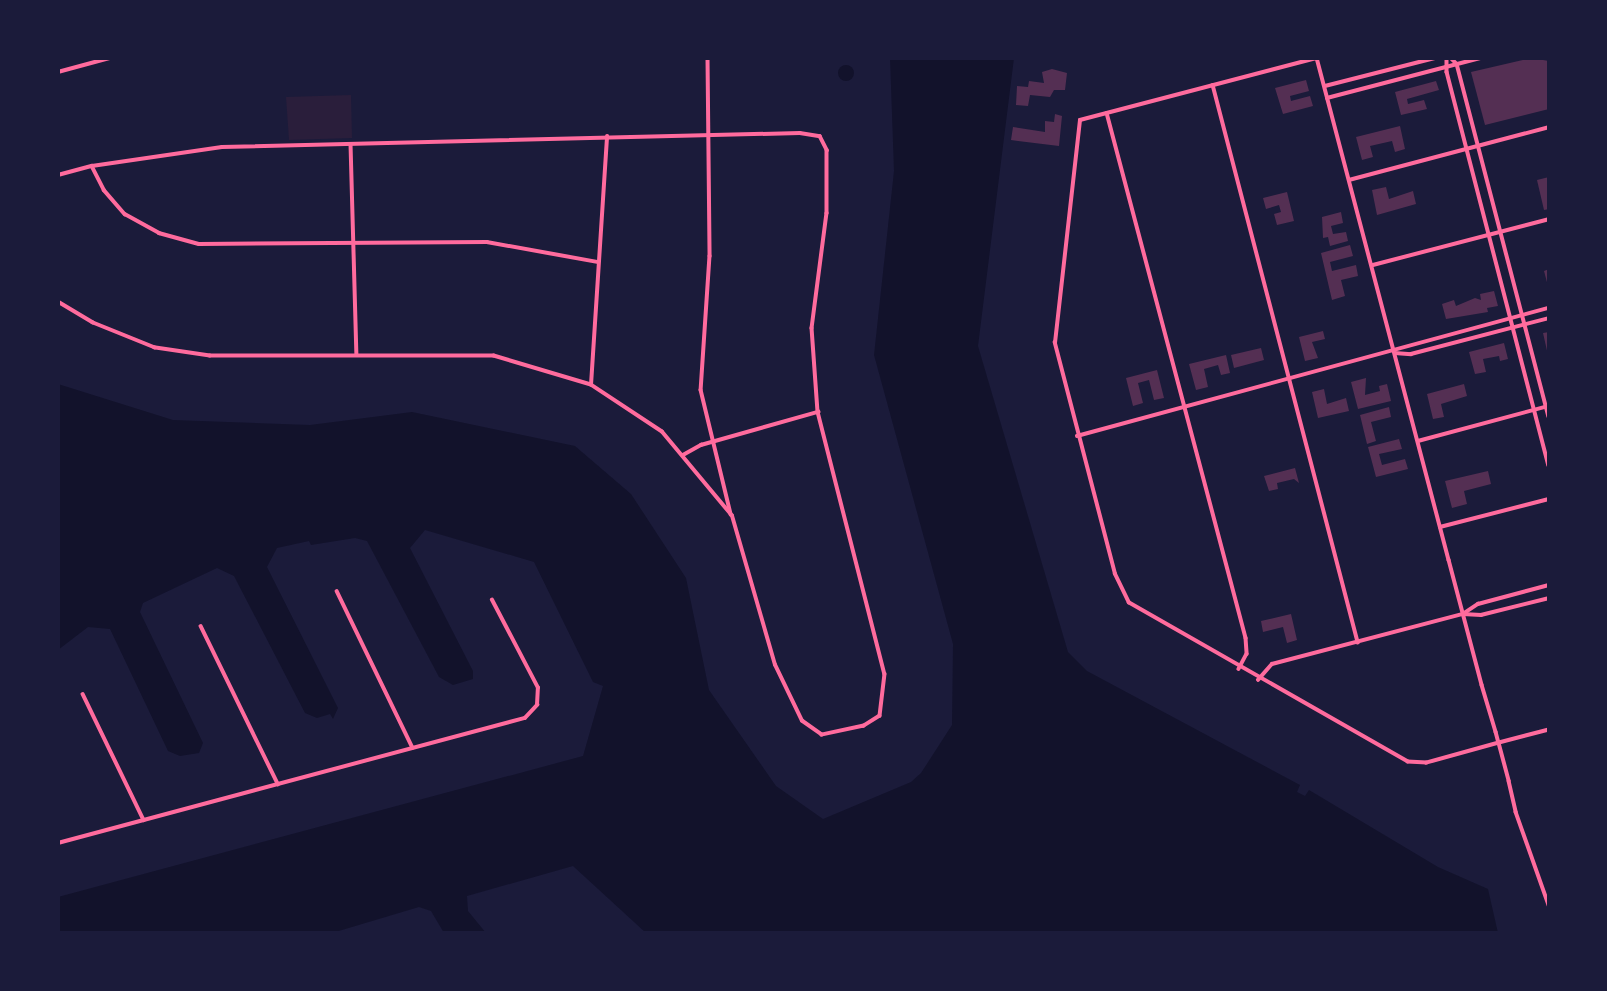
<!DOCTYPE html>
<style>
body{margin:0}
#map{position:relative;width:1607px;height:991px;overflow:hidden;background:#1b1b3a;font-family:"Nunito Sans",sans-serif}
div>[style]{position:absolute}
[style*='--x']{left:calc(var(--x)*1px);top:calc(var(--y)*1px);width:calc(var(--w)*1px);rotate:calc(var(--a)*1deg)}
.green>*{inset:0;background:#2a1e3b}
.water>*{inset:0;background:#12122b}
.round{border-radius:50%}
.building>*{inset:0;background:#542f53}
.minor>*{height:3.5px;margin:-1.75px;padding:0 1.75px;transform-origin:1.75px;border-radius:1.75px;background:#ff6b9d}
span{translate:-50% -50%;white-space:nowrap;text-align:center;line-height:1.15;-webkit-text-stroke:5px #1b1b3a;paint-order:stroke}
.frame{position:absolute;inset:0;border:60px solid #1b1b3a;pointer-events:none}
</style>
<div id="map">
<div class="green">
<div style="clip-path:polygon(351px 95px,352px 138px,289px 140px,286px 97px)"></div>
</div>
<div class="water">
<div style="clip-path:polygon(890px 58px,1014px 58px,978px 346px,1068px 652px,1087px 671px,1300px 785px,1297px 792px,1305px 796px,1309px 790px,1438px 867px,1488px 889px,1498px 933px,646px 933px,573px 866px,467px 896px,468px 911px,486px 933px,444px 933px,431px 911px,419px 907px,332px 933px,58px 933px,58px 897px,583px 756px,603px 686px,593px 682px,534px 562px,425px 530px,410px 548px,473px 671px,473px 679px,453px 685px,439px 677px,367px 541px,355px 538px,311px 545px,309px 541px,277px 548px,267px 567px,338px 708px,333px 719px,330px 714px,317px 718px,305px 713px,234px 576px,217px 568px,143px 603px,140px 612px,203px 743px,199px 753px,180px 756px,168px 751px,110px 629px,88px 627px,58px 650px,58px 384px,173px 420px,310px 425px,412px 412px,575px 446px,631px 494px,686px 578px,709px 690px,776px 786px,823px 819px,911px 782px,921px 773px,952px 725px,953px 644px,874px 355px,894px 171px)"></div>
<div class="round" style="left:838px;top:65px;width:16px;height:16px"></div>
</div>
<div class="building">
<div style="clip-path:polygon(1531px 58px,1549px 61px,1549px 109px,1485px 125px,1471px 72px)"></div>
<div style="clip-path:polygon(1052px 69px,1067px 73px,1065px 90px,1054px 90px,1050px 97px,1030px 95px,1028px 106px,1016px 105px,1017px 86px,1028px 87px,1029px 81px,1044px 83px,1042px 72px)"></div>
<div style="clip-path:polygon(1306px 80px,1309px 91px,1290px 96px,1291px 101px,1310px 96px,1313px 106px,1283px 114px,1275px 88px)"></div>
<div style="clip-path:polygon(1436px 81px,1439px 90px,1407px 99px,1408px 104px,1424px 100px,1427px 109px,1401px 115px,1395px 92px)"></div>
<div style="clip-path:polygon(1055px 114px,1062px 116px,1059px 146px,1011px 140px,1013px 127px,1045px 132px,1045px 121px,1054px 122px)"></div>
<div style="clip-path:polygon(1400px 126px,1405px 149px,1395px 152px,1392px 141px,1370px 146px,1373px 157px,1362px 160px,1356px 137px)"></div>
<div style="clip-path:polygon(1549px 177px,1549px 209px,1544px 210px,1537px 180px)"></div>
<div style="clip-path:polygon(1386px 187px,1389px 199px,1413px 191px,1416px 204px,1377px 215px,1372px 190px)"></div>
<div style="clip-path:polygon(1287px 192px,1294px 221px,1277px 225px,1274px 214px,1281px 212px,1279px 205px,1266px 209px,1263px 198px)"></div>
<div style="clip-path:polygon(1341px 212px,1343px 223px,1331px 226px,1333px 234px,1346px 232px,1348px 241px,1330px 246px,1328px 237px,1323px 238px,1322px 217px)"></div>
<div style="clip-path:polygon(1350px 245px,1353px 256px,1330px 262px,1332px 271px,1356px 265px,1358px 276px,1341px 280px,1345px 296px,1332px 300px,1321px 253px)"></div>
<div style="clip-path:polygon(1549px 269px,1549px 286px,1548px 286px,1544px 271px)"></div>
<div style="clip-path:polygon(1494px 291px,1498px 306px,1487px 308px,1488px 312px,1446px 319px,1442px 304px,1454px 300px,1456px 306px,1475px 298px,1481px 300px,1480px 294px)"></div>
<div style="clip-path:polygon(1323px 331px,1325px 339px,1312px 342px,1318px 358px,1305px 361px,1299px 337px)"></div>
<div style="clip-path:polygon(1549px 332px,1549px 355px,1548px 355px,1543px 333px)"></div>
<div style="clip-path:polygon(1504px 343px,1508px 359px,1500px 361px,1499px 356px,1483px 359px,1486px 372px,1475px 374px,1469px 352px)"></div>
<div style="clip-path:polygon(1261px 348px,1264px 360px,1234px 368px,1231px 355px)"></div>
<div style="clip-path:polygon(1226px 355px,1230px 373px,1221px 375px,1218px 365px,1204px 369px,1208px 387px,1196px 390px,1189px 364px)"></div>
<div style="clip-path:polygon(1157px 370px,1164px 398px,1154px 400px,1149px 380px,1138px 383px,1143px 403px,1133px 406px,1126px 378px)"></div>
<div style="clip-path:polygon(1366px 378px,1365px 395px,1380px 391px,1379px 386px,1387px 384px,1391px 401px,1358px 409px,1351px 382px)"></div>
<div style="clip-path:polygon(1464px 384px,1467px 396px,1441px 404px,1444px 417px,1433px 419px,1427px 394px)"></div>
<div style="clip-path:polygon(1324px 389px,1327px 404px,1346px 398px,1349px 411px,1318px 418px,1312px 392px)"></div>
<div style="clip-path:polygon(1389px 407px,1391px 417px,1371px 422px,1376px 441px,1367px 444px,1360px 415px)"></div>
<div style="clip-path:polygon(1399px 439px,1402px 449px,1379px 454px,1382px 465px,1405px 459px,1408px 469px,1376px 477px,1368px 447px)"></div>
<div style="clip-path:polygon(1295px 468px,1299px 483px,1294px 479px,1277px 483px,1278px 489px,1269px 491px,1264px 476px)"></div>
<div style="clip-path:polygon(1488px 471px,1491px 484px,1464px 491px,1467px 504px,1452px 508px,1445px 481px)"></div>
<div style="clip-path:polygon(1291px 614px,1297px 640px,1287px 643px,1283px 627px,1263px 632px,1261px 621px)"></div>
</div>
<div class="minor">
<div style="--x:708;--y:58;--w:198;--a:89.4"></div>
<div style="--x:710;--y:256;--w:134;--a:93.8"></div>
<div style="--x:701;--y:390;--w:128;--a:76.4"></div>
<div style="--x:1447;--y:58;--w:14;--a:90"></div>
<div style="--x:1447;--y:72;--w:406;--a:75.5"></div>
<div style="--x:1451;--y:58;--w:8;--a:45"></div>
<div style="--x:1457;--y:64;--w:364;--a:75.4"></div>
<div style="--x:58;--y:72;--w:54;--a:-15.1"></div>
<div style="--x:1213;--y:85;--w:576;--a:75.41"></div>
<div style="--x:1325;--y:86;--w:114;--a:-14.3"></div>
<div style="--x:1327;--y:98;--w:159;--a:-14.6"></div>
<div style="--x:1107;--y:113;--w:543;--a:75.17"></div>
<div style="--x:1246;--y:638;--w:16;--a:86"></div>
<div style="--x:1247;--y:654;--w:17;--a:118"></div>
<div style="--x:351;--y:144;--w:211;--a:88.4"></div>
<div style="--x:92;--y:166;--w:27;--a:63"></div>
<div style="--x:104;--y:190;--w:32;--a:49"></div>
<div style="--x:125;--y:214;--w:39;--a:29"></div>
<div style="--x:159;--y:233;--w:41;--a:15.4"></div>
<div style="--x:199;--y:244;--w:288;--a:-0.4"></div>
<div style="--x:487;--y:242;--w:113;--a:10.2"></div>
<div style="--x:58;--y:175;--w:35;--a:-15"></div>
<div style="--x:92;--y:166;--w:131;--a:-8.3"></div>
<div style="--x:222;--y:147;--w:578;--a:-1.39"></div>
<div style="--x:800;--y:133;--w:20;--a:9"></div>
<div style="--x:820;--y:136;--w:16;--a:63"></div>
<div style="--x:827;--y:150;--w:63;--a:90"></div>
<div style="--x:827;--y:213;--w:116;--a:97.4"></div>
<div style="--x:812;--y:328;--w:84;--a:85.9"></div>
<div style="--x:818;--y:412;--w:270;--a:75.7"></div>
<div style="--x:885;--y:674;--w:42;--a:96.8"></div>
<div style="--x:880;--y:716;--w:19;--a:148"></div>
<div style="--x:864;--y:726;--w:43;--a:167.9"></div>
<div style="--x:822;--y:735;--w:24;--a:-145"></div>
<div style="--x:802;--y:721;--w:62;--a:-115.7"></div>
<div style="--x:775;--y:665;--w:155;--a:-106.1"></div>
<div style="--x:732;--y:516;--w:109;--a:-129.8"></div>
<div style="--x:662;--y:432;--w:85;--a:-146.5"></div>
<div style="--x:591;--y:385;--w:101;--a:-163.4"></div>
<div style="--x:494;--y:356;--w:284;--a:180"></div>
<div style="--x:210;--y:356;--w:56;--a:-171.7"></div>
<div style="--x:155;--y:348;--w:67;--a:-158"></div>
<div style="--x:93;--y:323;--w:41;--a:-149"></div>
<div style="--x:1349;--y:180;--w:207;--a:-14.8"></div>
<div style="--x:1373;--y:265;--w:182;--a:-14.6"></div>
<div style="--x:1395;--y:353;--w:16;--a:4"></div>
<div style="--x:1411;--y:354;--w:143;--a:-14.6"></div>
<div style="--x:591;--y:385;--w:249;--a:-86.3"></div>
<div style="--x:1077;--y:436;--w:489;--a:-15.2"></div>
<div style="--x:1418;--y:441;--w:136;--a:-15"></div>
<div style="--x:683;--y:455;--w:21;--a:-29"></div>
<div style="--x:701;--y:445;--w:122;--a:-15.8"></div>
<div style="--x:1440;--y:527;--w:113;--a:-14.4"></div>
<div style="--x:337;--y:591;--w:174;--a:64.2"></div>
<div style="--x:1463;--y:614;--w:18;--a:3"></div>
<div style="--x:1481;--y:615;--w:70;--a:-14"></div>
<div style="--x:201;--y:626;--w:176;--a:64"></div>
<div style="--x:1258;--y:680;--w:21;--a:-49"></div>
<div style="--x:1272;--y:664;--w:197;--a:-14.7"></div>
<div style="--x:1463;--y:614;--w:18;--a:-34"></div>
<div style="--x:1478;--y:604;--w:73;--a:-15"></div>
<div style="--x:83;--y:694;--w:140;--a:64.2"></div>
<div style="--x:1549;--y:730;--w:52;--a:165.4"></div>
<div style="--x:1499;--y:743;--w:75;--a:164.5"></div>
<div style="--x:1427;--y:763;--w:19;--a:-177"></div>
<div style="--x:1408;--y:762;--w:321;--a:-150.3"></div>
<div style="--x:1129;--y:603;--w:32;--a:-116"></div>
<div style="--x:1115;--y:574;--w:239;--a:-104.6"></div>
<div style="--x:1055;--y:343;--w:224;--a:-83.6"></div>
<div style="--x:1080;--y:120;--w:245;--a:-14.7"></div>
<div style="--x:1317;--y:58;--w:519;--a:75.27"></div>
<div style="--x:1449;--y:560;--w:129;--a:75.2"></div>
<div style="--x:1482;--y:685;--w:49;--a:73.4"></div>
<div style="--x:1496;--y:732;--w:11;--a:75"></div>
<div style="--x:1499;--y:743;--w:39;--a:75"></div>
<div style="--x:1509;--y:781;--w:32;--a:77"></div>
<div style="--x:1516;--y:812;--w:99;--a:70.5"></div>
<div style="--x:58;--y:843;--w:483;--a:-15"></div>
<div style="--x:525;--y:718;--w:18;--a:-47"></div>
<div style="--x:537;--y:705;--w:17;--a:-87"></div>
<div style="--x:538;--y:688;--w:99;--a:-117.6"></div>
</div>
<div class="frame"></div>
</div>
